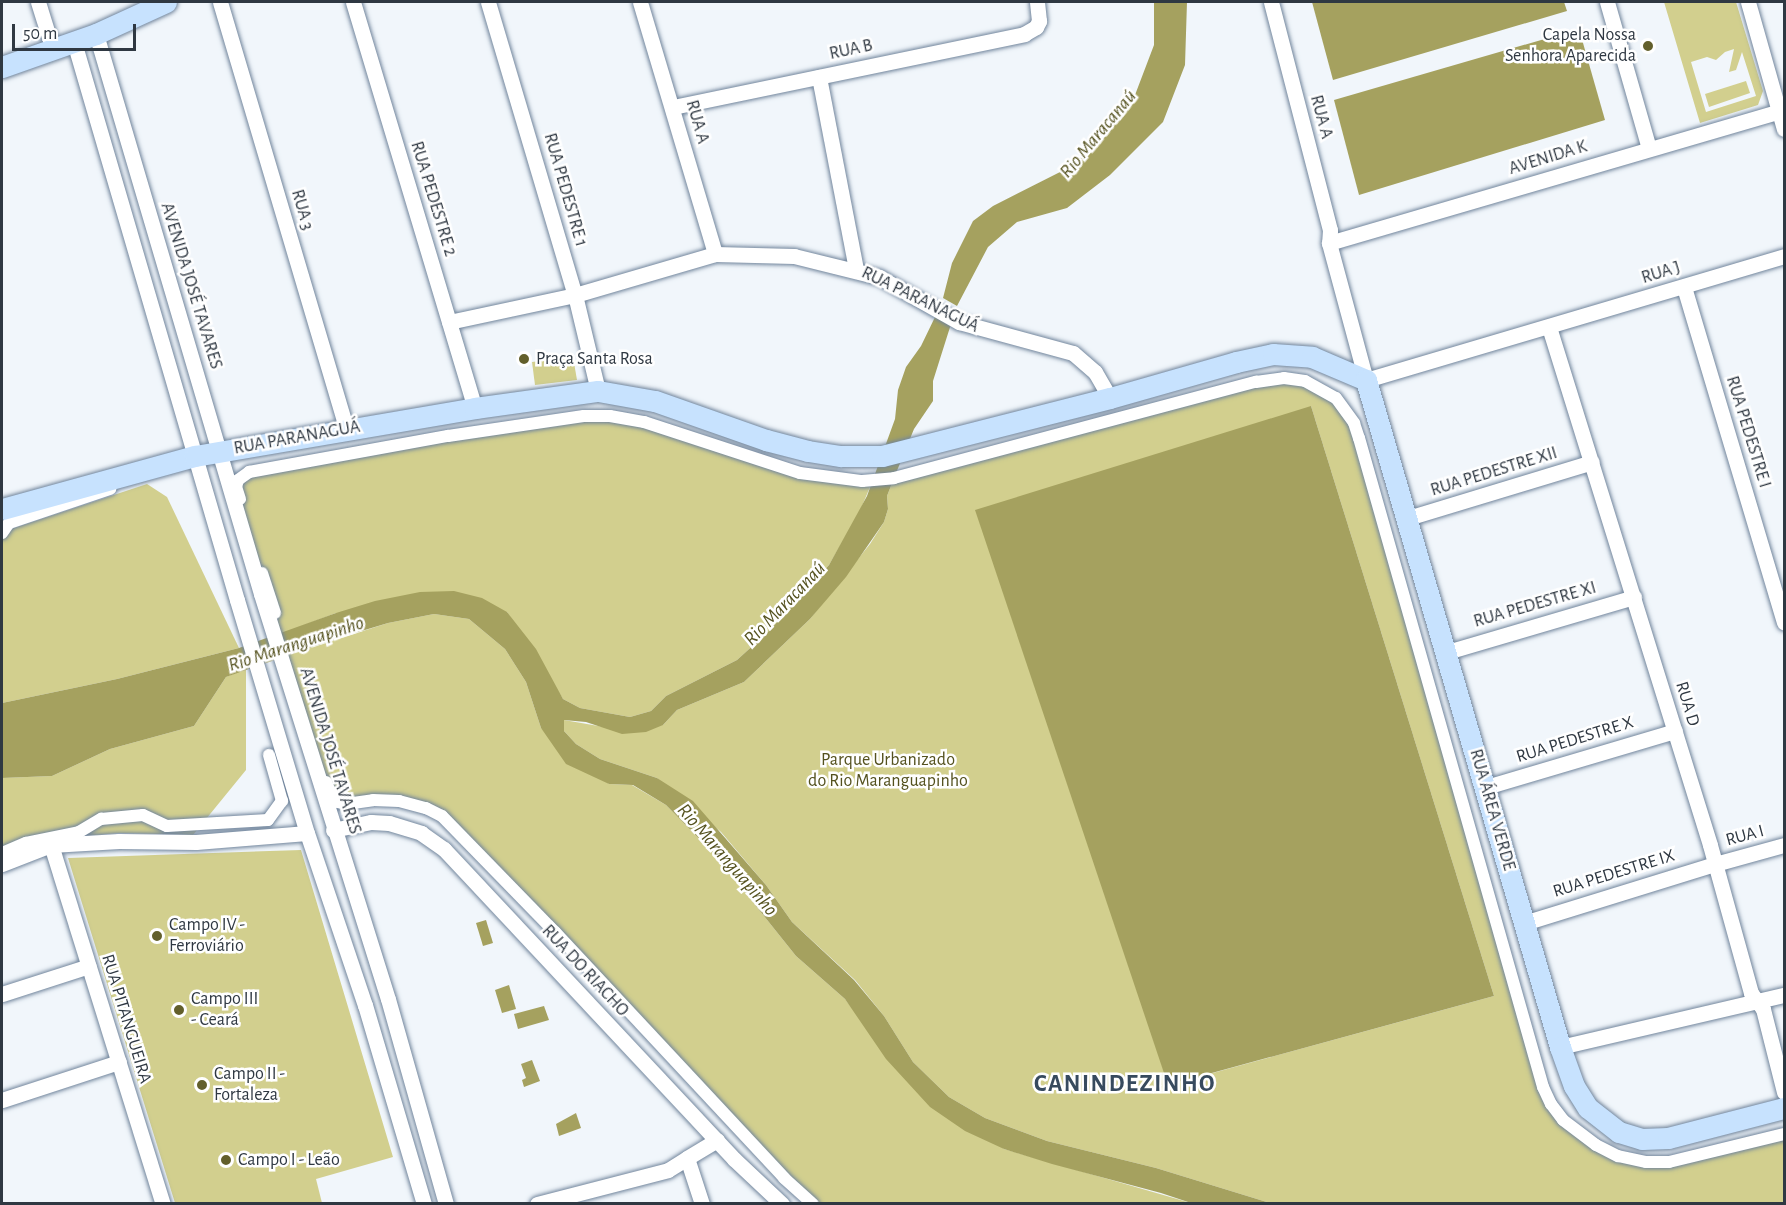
<!DOCTYPE html>
<meta charset="utf-8">
<style>
body{margin:0}
#map{position:relative;width:1786px;height:1205px;overflow:hidden;background:#f1f6fb;font-family:"Alegreya Sans",sans-serif}
div>[style]{position:absolute}
[style*='--x']{left:calc(var(--x)*1px);top:calc(var(--y)*1px);width:calc(var(--w)*1px);rotate:calc(var(--a)*1deg)}
.green>*{inset:0;background:#d2cf8e}
.water>*{inset:0;background:#a5a15f}
.roads{filter:drop-shadow(0 0 2px #71859c) drop-shadow(0 0 2px #71859c)}
.pedestrian>*{height:12px;margin:-6px;padding:0 6px;transform-origin:6px;border-radius:6px;background:#fff}
.minor>*{height:15px;margin:-7.5px;padding:0 7.5px;transform-origin:7.5px;border-radius:7.5px;background:#fff}
.secondary>*{height:21px;margin:-10.5px;padding:0 10.5px;transform-origin:10.5px;border-radius:10.5px;background:#c7e2fe}
.dots>*{width:16px;height:16px;translate:-50% -50%;box-sizing:border-box;border:3px solid #fff;border-radius:50%}
span{translate:-50% -50%;white-space:nowrap;text-align:center;line-height:1.15;-webkit-text-stroke:5px #fff;paint-order:stroke}
.poi-label{font-size:18px;color:#2f3842}
.right{translate:-100% -50%;text-align:right}
.left{translate:0 -50%;text-align:left}
.street-label{font-size:18px;color:#2f3842}
.park-label{font-size:18px;color:#54511e}
.water-label{font-size:20px;color:#55521f;font-style:italic}
.district-label{font-size:24px;color:#374a5e;font-weight:700;letter-spacing:1.5px}
.frame{position:absolute;inset:0;border:3px solid #2f3842;pointer-events:none}
.scale{position:absolute;left:12px;top:24px;width:124px;height:27px;box-sizing:border-box;border:3px solid #2f3842;border-top:0;padding-left:8px;font-size:18px;line-height:21px;white-space:nowrap;color:#2f3842;-webkit-text-stroke:4px #fff;paint-order:stroke}
</style>
<div id="map">
<div class="green">
<div style="clip-path:polygon(evenodd,1664px 2px,1736px 2px,1763px 91px,1758px 105px,1700px 123px,1664px 2px,1734px 49px,1729px 72px,1736px 70px,1742px 52px,1756px 96px,1706px 112px,1691px 62px,1707px 57px,1716px 60px,1725px 52px,1734px 49px)"></div>
<div style="clip-path:polygon(1746px 81px,1750px 93px,1709px 107px,1705px 94px)"></div>
<div style="clip-path:polygon(573px 357px,577px 380px,535px 385px,532px 362px)"></div>
<div style="clip-path:polygon(evenodd,1305px 381px,1346px 410px,1543px 1087px,1580px 1134px,1646px 1162px,1784px 1134px,1784px 1203px,1270px 1203px,1156px 1168px,1047px 1141px,985px 1118px,949px 1097px,913px 1062px,884px 1016px,855px 980px,792px 922px,766px 885px,721px 832px,657px 778px,600px 759px,576px 744px,564px 731px,564px 720px,604px 727px,663px 725px,677px 710px,744px 682px,810px 619px,870px 544px,884px 522px,888px 509px,887px 496px,894px 478px,1256px 382px,1305px 381px,1311px 406px,1494px 996px,1169px 1085px,1311px 406px)"></div>
<div style="clip-path:polygon(610px 416px,800px 473px,873px 480px,859px 513px,829px 565px,770px 630px,737px 660px,666px 696px,651px 711px,630px 717px,580px 708px,563px 699px,507px 612px,336px 613px,281px 634px,236px 487px,243px 474px)"></div>
<div style="clip-path:polygon(147px 484px,167px 497px,239px 648px,117px 679px,2px 703px,2px 532px)"></div>
<div style="clip-path:polygon(434px 614px,469px 619px,505px 649px,526px 682px,541px 728px,609px 784px,632px 785px,666px 805px,715px 855px,796px 956px,845px 999px,865px 1025px,1004px 1149px,1191px 1203px,813px 1203px,442px 816px,373px 800px,332px 797px,288px 655px,388px 623px)"></div>
<div style="clip-path:polygon(246px 669px,246px 770px,193px 835px,120px 833px,47px 839px,2px 857px,2px 778px,52px 776px,110px 749px,194px 726px,226px 677px)"></div>
<div style="clip-path:polygon(301px 850px,393px 1157px,316px 1179px,322px 1203px,175px 1203px,68px 858px)"></div>
</div>
<div class="water">
<div style="clip-path:polygon(1154px 2px,1187px 2px,1185px 65px,1163px 122px,1110px 175px,1067px 208px,1017px 222px,988px 247px,957px 306px,943px 298px,952px 263px,973px 221px,993px 206px,1068px 168px,1104px 138px,1135px 95px,1154px 45px)"></div>
<div style="clip-path:polygon(1312px 2px,1564px 2px,1567px 11px,1333px 80px)"></div>
<div style="clip-path:polygon(1579px 29px,1605px 120px,1359px 195px,1334px 100px)"></div>
<div style="clip-path:polygon(936px 315px,951px 324px,933px 381px,933px 401px,914px 429px,894px 478px,887px 496px,888px 509px,884px 522px,846px 577px,810px 619px,744px 682px,677px 710px,663px 725px,646px 732px,622px 734px,586px 722px,564px 720px,564px 731px,576px 744px,600px 759px,657px 778px,693px 801px,766px 885px,792px 922px,854px 980px,884px 1016px,913px 1062px,949px 1097px,985px 1118px,1047px 1141px,1156px 1168px,1270px 1203px,1191px 1203px,1161px 1193px,1052px 1164px,1004px 1149px,965px 1131px,930px 1107px,886px 1059px,845px 999px,796px 956px,715px 855px,666px 805px,633px 785px,609px 784px,566px 764px,541px 728px,526px 682px,505px 649px,469px 619px,434px 614px,388px 623px,335px 639px,226px 677px,194px 726px,110px 749px,52px 776px,2px 778px,2px 703px,117px 679px,239px 648px,336px 613px,375px 601px,420px 592px,454px 591px,482px 598px,507px 612px,536px 649px,563px 699px,580px 708px,630px 717px,651px 711px,666px 696px,737px 660px,770px 630px,829px 565px,867px 496px,895px 419px,898px 390px,906px 367px,921px 346px)"></div>
<div style="clip-path:polygon(1311px 406px,1494px 996px,1168px 1085px,975px 510px)"></div>
<div style="clip-path:polygon(486px 920px,493px 943px,483px 946px,476px 923px)"></div>
<div style="clip-path:polygon(509px 985px,516px 1009px,502px 1013px,495px 990px)"></div>
<div style="clip-path:polygon(544px 1006px,549px 1020px,518px 1029px,514px 1014px)"></div>
<div style="clip-path:polygon(532px 1060px,540px 1081px,524px 1087px,522px 1080px,526px 1078px,521px 1064px)"></div>
<div style="clip-path:polygon(576px 1113px,581px 1128px,559px 1136px,556px 1124px)"></div>
</div>
<div class="roads">
<div class="pedestrian">
<div style="--x:240;--y:499;--w:13;--a:-108"></div>
<div style="--x:236;--y:487;--w:7;--a:-74"></div>
<div style="--x:238;--y:480;--w:14;--a:-36"></div>
<div style="--x:249;--y:472;--w:202;--a:-10.3"></div>
<div style="--x:448;--y:436;--w:137;--a:-8.4"></div>
<div style="--x:584;--y:416;--w:26;--a:0"></div>
<div style="--x:610;--y:416;--w:35;--a:10"></div>
<div style="--x:644;--y:422;--w:164;--a:18.1"></div>
<div style="--x:800;--y:473;--w:63;--a:7.4"></div>
<div style="--x:862;--y:481;--w:32;--a:-5"></div>
<div style="--x:894;--y:478;--w:375;--a:-14.9"></div>
<div style="--x:1256;--y:382;--w:28;--a:-8"></div>
<div style="--x:1284;--y:378;--w:21;--a:8"></div>
<div style="--x:1305;--y:381;--w:35;--a:29"></div>
<div style="--x:1336;--y:398;--w:31;--a:54"></div>
<div style="--x:1354;--y:423;--w:16;--a:72"></div>
<div style="--x:1359;--y:438;--w:675;--a:74.17"></div>
<div style="--x:1543;--y:1087;--w:19;--a:65"></div>
<div style="--x:1551;--y:1104;--w:20;--a:53"></div>
<div style="--x:1563;--y:1120;--w:41;--a:37.1"></div>
<div style="--x:1596;--y:1145;--w:25;--a:27"></div>
<div style="--x:1618;--y:1156;--w:29;--a:12"></div>
<div style="--x:1646;--y:1162;--w:23;--a:0"></div>
<div style="--x:1669;--y:1162;--w:118;--a:-13.7"></div>
<div style="--x:2;--y:533;--w:12;--a:-55"></div>
<div style="--x:9;--y:523;--w:107;--a:-18.6"></div>
<div style="--x:262;--y:573;--w:42;--a:72"></div>
<div style="--x:326;--y:782;--w:16;--a:68"></div>
<div style="--x:332;--y:797;--w:8;--a:40"></div>
<div style="--x:338;--y:802;--w:8;--a:14"></div>
<div style="--x:346;--y:804;--w:27;--a:-8"></div>
<div style="--x:373;--y:800;--w:26;--a:2"></div>
<div style="--x:399;--y:801;--w:28;--a:15"></div>
<div style="--x:426;--y:808;--w:18;--a:27"></div>
<div style="--x:442;--y:816;--w:162;--a:45.8"></div>
<div style="--x:555;--y:932;--w:336;--a:47"></div>
<div style="--x:784;--y:1178;--w:39;--a:42"></div>
<div style="--x:2;--y:853;--w:26;--a:-23"></div>
<div style="--x:26;--y:843;--w:54;--a:-11.7"></div>
<div style="--x:79;--y:832;--w:26;--a:-31"></div>
<div style="--x:101;--y:819;--w:42;--a:-5.4"></div>
<div style="--x:143;--y:815;--w:26;--a:25"></div>
<div style="--x:167;--y:826;--w:101;--a:-3.4"></div>
<div style="--x:268;--y:820;--w:24;--a:-54"></div>
<div style="--x:282;--y:801;--w:48;--a:-105.8"></div>
</div>
<div class="minor">
<div style="--x:38;--y:2;--w:50;--a:72.6"></div>
<div style="--x:220;--y:2;--w:446;--a:73.5"></div>
<div style="--x:353;--y:2;--w:424;--a:73.3"></div>
<div style="--x:488;--y:2;--w:306;--a:73.5"></div>
<div style="--x:575;--y:295;--w:99;--a:76.5"></div>
<div style="--x:640;--y:2;--w:263;--a:73.4"></div>
<div style="--x:1271;--y:2;--w:236;--a:75.5"></div>
<div style="--x:1330;--y:230;--w:13;--a:94"></div>
<div style="--x:1329;--y:243;--w:142;--a:74.9"></div>
<div style="--x:1366;--y:380;--w:436;--a:-16.5"></div>
<div style="--x:1607;--y:2;--w:152;--a:74"></div>
<div style="--x:1748;--y:2;--w:132;--a:74.2"></div>
<div style="--x:96;--y:34;--w:584;--a:73.58"></div>
<div style="--x:261;--y:594;--w:424;--a:72.6"></div>
<div style="--x:388;--y:999;--w:213;--a:74.2"></div>
<div style="--x:74;--y:42;--w:581;--a:73.72"></div>
<div style="--x:237;--y:600;--w:243;--a:73.3"></div>
<div style="--x:307;--y:833;--w:182;--a:71.4"></div>
<div style="--x:365;--y:1005;--w:208;--a:73.5"></div>
<div style="--x:819;--y:77;--w:196;--a:79.1"></div>
<div style="--x:673;--y:107;--w:359;--a:-11.7"></div>
<div style="--x:1024;--y:34;--w:14;--a:-30"></div>
<div style="--x:1036;--y:27;--w:7;--a:-63"></div>
<div style="--x:1039;--y:21;--w:19;--a:-96"></div>
<div style="--x:1329;--y:243;--w:469;--a:-16.3"></div>
<div style="--x:1684;--y:287;--w:350;--a:73.4"></div>
<div style="--x:449;--y:322;--w:129;--a:-12.1"></div>
<div style="--x:575;--y:295;--w:146;--a:-16.3"></div>
<div style="--x:715;--y:254;--w:79;--a:1.5"></div>
<div style="--x:794;--y:256;--w:88;--a:13.9"></div>
<div style="--x:879;--y:277;--w:92;--a:29.4"></div>
<div style="--x:959;--y:322;--w:118;--a:15.2"></div>
<div style="--x:1073;--y:353;--w:29;--a:41"></div>
<div style="--x:1095;--y:372;--w:30;--a:60"></div>
<div style="--x:1549;--y:327;--w:542;--a:72.73"></div>
<div style="--x:1710;--y:845;--w:154;--a:74.5"></div>
<div style="--x:1751;--y:993;--w:20;--a:53"></div>
<div style="--x:1763;--y:1009;--w:86;--a:75.8"></div>
<div style="--x:1408;--y:518;--w:192;--a:-16.9"></div>
<div style="--x:1447;--y:652;--w:195;--a:-16.4"></div>
<div style="--x:1486;--y:787;--w:197;--a:-16.5"></div>
<div style="--x:333;--y:830;--w:39;--a:-12"></div>
<div style="--x:371;--y:822;--w:18;--a:3"></div>
<div style="--x:389;--y:823;--w:34;--a:17"></div>
<div style="--x:421;--y:833;--w:28;--a:35"></div>
<div style="--x:444;--y:849;--w:424;--a:46.9"></div>
<div style="--x:734;--y:1159;--w:66;--a:43.2"></div>
<div style="--x:51;--y:845;--w:376;--a:72.7"></div>
<div style="--x:2;--y:864;--w:53;--a:-21.2"></div>
<div style="--x:51;--y:845;--w:68;--a:-3.4"></div>
<div style="--x:119;--y:841;--w:77;--a:0.7"></div>
<div style="--x:196;--y:842;--w:111;--a:-4.6"></div>
<div style="--x:1524;--y:923;--w:200;--a:-17.2"></div>
<div style="--x:1715;--y:864;--w:72;--a:-15.4"></div>
<div style="--x:2;--y:994;--w:91;--a:-17.8"></div>
<div style="--x:1560;--y:1047;--w:230;--a:-13.1"></div>
<div style="--x:2;--y:1100;--w:123;--a:-18"></div>
<div style="--x:537;--y:1204;--w:135;--a:-14.5"></div>
<div style="--x:668;--y:1170;--w:22;--a:-32"></div>
<div style="--x:702;--y:1204;--w:48;--a:-108.1"></div>
<div style="--x:687;--y:1158;--w:35;--a:-31"></div>
</div>
<div class="secondary">
<div style="--x:2;--y:67;--w:100;--a:-19.3"></div>
<div style="--x:96;--y:34;--w:77;--a:-24.6"></div>
<div style="--x:2;--y:509;--w:200;--a:-15.4"></div>
<div style="--x:195;--y:456;--w:284;--a:-9.7"></div>
<div style="--x:475;--y:408;--w:124;--a:-7.9"></div>
<div style="--x:598;--y:391;--w:58;--a:10"></div>
<div style="--x:655;--y:401;--w:118;--a:19.4"></div>
<div style="--x:766;--y:440;--w:43;--a:14.7"></div>
<div style="--x:808;--y:451;--w:33;--a:9"></div>
<div style="--x:841;--y:456;--w:41;--a:0"></div>
<div style="--x:882;--y:456;--w:235;--a:-14.3"></div>
<div style="--x:1110;--y:398;--w:131;--a:-15.9"></div>
<div style="--x:1236;--y:362;--w:38;--a:-12"></div>
<div style="--x:1273;--y:354;--w:39;--a:4"></div>
<div style="--x:1312;--y:357;--w:59;--a:23.1"></div>
<div style="--x:1366;--y:380;--w:695;--a:73.78"></div>
<div style="--x:1560;--y:1047;--w:41;--a:70.3"></div>
<div style="--x:1574;--y:1086;--w:26;--a:58"></div>
<div style="--x:1588;--y:1108;--w:39;--a:38"></div>
<div style="--x:1619;--y:1132;--w:24;--a:17"></div>
<div style="--x:1642;--y:1139;--w:26;--a:-2"></div>
<div style="--x:1668;--y:1138;--w:120;--a:-14.5"></div>
</div>
</div>
<div class="dots">
<div style="left:1648px;top:46px;background:#625f2b"></div>
<div style="left:524px;top:359px;background:#625f2b"></div>
<div style="left:157px;top:936px;background:#625f2b"></div>
<div style="left:179px;top:1010px;background:#625f2b"></div>
<div style="left:202px;top:1085px;background:#625f2b"></div>
<div style="left:226px;top:1160px;background:#625f2b"></div>
</div>
<div class="poi-label">
<span class="right" style="left:1636px;top:46px">Capela Nossa<br>Senhora Aparecida</span>
<span class="left" style="left:536px;top:359px">Praça Santa Rosa</span>
<span class="left" style="left:169px;top:936px">Campo IV -<br>Ferroviário</span>
<span class="left" style="left:191px;top:1010px">Campo III<br>- Ceará</span>
<span class="left" style="left:214px;top:1085px">Campo II -<br>Fortaleza</span>
<span class="left" style="left:238px;top:1160px">Campo I - Leão</span>
</div>
<div class="street-label">
<span style="left:851px;top:50px;rotate:-12deg">RUA B</span>
<span style="left:1321px;top:117px;rotate:75deg">RUA A</span>
<span style="left:697px;top:122px;rotate:74deg">RUA A</span>
<span style="left:1548px;top:158px;rotate:-17deg">AVENIDA K</span>
<span style="left:565px;top:190px;rotate:74deg">RUA PEDESTRE 1</span>
<span style="left:433px;top:199px;rotate:73deg">RUA PEDESTRE 2</span>
<span style="left:302px;top:210px;rotate:74deg">RUA 3</span>
<span style="left:1661px;top:273px;rotate:-17deg">RUA J</span>
<span style="left:191px;top:286px;rotate:73deg">AVENIDA JOSÉ TAVARES</span>
<span style="left:920px;top:300px;rotate:26deg">RUA PARANAGUÁ</span>
<span style="left:1748px;top:432px;rotate:73deg">RUA PEDESTRE I</span>
<span style="left:297px;top:438px;rotate:-10deg">RUA PARANAGUÁ</span>
<span style="left:1494px;top:472px;rotate:-17deg">RUA PEDESTRE XII</span>
<span style="left:1535px;top:605px;rotate:-16deg">RUA PEDESTRE XI</span>
<span style="left:1687px;top:704px;rotate:73deg">RUA D</span>
<span style="left:1575px;top:740px;rotate:-17deg">RUA PEDESTRE X</span>
<span style="left:330px;top:751px;rotate:73deg">AVENIDA JOSÉ TAVARES</span>
<span style="left:1492px;top:810px;rotate:74deg">RUA ÁREA VERDE</span>
<span style="left:1745px;top:836px;rotate:-15deg">RUA I</span>
<span style="left:1614px;top:874px;rotate:-17deg">RUA PEDESTRE IX</span>
<span style="left:585px;top:971px;rotate:47deg">RUA DO RIACHO</span>
<span style="left:126px;top:1019px;rotate:73deg">RUA PITANGUEIRA</span>
</div>
<div class="park-label">
<span style="left:888px;top:771px">Parque Urbanizado<br>do Rio Maranguapinho</span>
</div>
<div class="water-label">
<span style="left:1098px;top:134px;rotate:-50deg">Rio Maracanaú</span>
<span style="left:785px;top:604px;rotate:-46deg">Rio Maracanaú</span>
<span style="left:296px;top:644px;rotate:-18deg">Rio Maranguapinho</span>
<span style="left:727px;top:860px;rotate:49deg">Rio Maranguapinho</span>
</div>
<div class="district-label">
<span style="left:1125px;top:1085px">CANINDEZINHO</span>
</div>
<div class="frame"></div>
<div class="scale">50 m</div>
</div>
